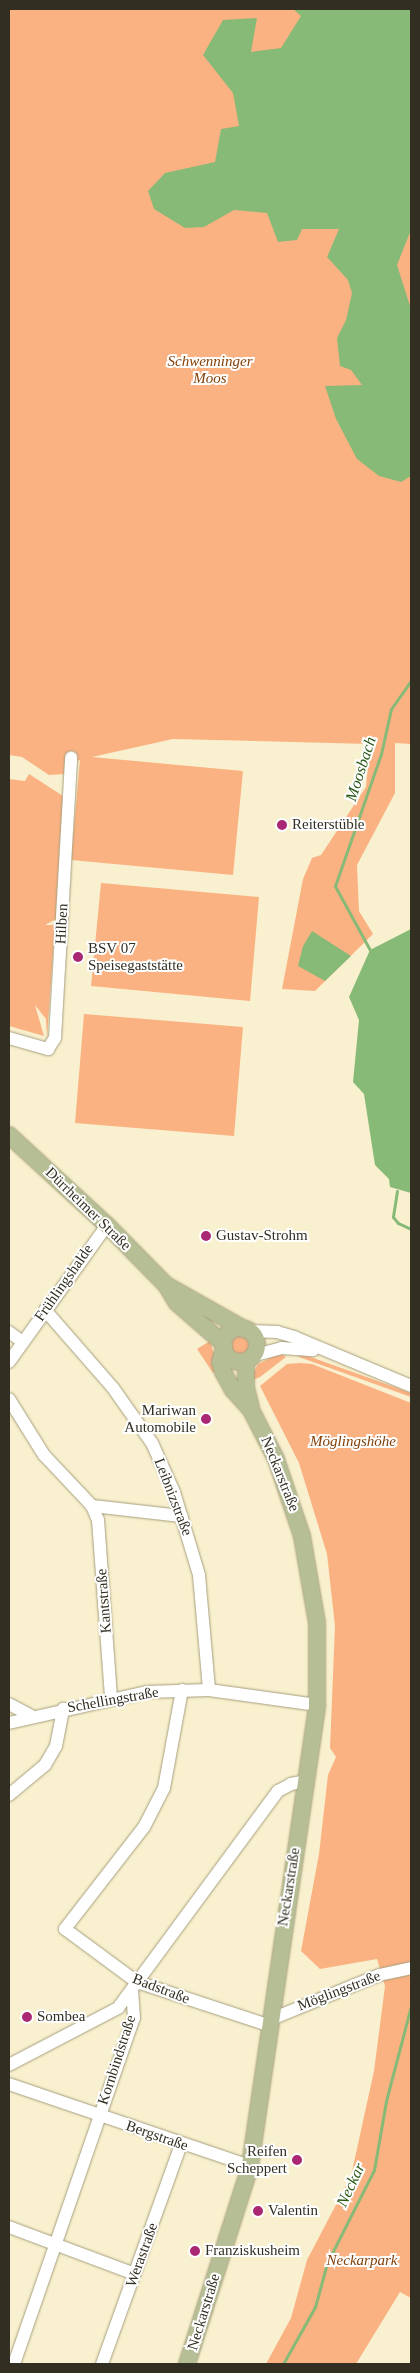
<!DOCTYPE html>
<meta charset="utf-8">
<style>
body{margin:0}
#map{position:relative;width:420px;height:2373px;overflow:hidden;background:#f8f0ce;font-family:Georgia,serif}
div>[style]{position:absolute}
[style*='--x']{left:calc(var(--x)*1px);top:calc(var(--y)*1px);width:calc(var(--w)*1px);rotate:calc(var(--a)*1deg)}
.green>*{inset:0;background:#fbb283}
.round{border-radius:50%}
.water>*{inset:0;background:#87b977}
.stream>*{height:3px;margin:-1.5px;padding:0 1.5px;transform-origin:1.5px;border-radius:1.5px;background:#87b977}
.roads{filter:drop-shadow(0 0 1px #a69e7e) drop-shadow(0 0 1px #a69e7e)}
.minor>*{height:12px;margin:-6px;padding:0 6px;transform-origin:6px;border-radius:6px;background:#fff}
.major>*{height:16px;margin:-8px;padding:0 8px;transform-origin:8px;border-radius:8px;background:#b6be95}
.major>.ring{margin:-8px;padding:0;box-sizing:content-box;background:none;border:16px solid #b6be95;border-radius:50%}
.dots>*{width:14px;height:14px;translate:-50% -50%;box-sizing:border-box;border:2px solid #fff;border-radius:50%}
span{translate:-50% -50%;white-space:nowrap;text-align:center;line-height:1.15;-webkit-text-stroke:4px #fff;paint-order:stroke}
.park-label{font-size:15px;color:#834109;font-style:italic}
.poi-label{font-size:15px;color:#322f22}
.left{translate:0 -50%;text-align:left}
.right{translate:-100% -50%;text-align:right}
.street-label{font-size:15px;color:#322f22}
.water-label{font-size:16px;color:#285714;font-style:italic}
.frame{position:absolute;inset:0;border:10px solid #322f22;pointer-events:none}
</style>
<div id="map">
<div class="green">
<div style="clip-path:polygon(9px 9px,411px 9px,411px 744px,395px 743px,395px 793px,357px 865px,359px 911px,373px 934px,315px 991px,282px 989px,303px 879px,312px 858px,321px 855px,366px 787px,370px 744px,173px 739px,92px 757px,243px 771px,233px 875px,71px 860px,80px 760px,64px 764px,65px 774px,49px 775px,22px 757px,9px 755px)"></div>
<div style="clip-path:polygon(29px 774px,63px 796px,56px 919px,45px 925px,55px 925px,47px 1038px,46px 1019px,35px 1005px,44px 1036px,9px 1026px,9px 779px,25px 781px)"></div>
<div style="clip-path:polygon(101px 883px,259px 897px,250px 1001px,91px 986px)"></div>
<div style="clip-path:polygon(84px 1014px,243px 1027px,234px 1136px,75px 1123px)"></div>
<div class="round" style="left:231px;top:1336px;width:18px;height:18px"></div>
<div style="clip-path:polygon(210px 1341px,218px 1367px,213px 1373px,197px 1349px)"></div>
<div style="clip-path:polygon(294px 1351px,411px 1393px,411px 1397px,299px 1357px)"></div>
<div style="clip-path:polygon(280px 1353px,286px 1357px,260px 1377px,248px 1382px,258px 1364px)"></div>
<div style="clip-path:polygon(300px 1363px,312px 1364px,411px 1403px,411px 2298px,400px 2292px,356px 2364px,266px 2364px,291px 2318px,307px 2260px,351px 2176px,374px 2071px,385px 1986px,377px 1959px,320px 1969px,301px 1951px,319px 1854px,328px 1775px,336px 1757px,330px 1748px,335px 1626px,327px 1554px,299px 1463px,260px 1386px,287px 1364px)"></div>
</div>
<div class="water">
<div style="clip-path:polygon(293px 9px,411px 9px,411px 230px,397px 265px,411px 309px,411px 476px,401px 482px,379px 476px,357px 459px,336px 419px,325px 386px,362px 385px,351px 370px,340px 366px,337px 338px,346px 320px,352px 293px,348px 280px,327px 257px,339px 229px,302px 229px,297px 240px,278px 242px,267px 213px,234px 210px,204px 227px,185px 228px,154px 209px,148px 191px,165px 173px,215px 162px,221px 129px,239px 126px,233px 93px,203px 55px,223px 20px,257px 18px,251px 52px,281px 48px,301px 16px)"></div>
<div style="clip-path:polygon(411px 929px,411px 1193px,390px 1187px,389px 1179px,375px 1165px,364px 1094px,353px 1082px,359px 1020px,349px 997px,370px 950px)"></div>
<div style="clip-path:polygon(312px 931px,351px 956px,325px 981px,298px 966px,303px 946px)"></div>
</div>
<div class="stream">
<div style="--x:370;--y:950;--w:73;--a:-118.7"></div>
<div style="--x:335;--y:886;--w:140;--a:-70.8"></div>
<div style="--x:381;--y:754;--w:46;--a:-77.5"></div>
<div style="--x:391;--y:709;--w:35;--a:-55"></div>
<div style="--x:397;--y:1191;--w:26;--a:99"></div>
<div style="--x:393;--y:1217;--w:8;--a:50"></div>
<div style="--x:398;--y:1223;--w:14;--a:25"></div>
<div style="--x:283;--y:2364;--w:65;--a:-60.7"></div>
<div style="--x:315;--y:2307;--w:46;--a:-74.7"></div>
<div style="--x:327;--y:2263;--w:104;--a:-63.2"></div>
<div style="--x:374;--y:2170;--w:70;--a:-80.1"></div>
<div style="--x:386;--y:2101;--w:98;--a:-75.3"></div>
</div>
<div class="roads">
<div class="minor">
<div style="--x:9;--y:1038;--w:41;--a:15.8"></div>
<div style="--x:48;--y:1049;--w:13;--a:-58"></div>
<div style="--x:55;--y:1038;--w:281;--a:-86.7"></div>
<div style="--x:45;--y:1310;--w:103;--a:48.9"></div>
<div style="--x:113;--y:1388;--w:67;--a:54.7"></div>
<div style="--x:152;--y:1443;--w:54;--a:65.8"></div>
<div style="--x:174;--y:1492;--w:87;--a:73.2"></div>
<div style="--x:199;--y:1575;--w:115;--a:85"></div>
<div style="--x:250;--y:1331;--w:27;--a:2"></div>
<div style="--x:277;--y:1332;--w:18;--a:16"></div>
<div style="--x:294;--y:1337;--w:127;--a:22.7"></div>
<div style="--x:9;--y:1332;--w:17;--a:36"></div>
<div style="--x:252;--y:1356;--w:31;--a:-15"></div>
<div style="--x:282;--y:1348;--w:31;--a:4"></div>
<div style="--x:9;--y:1362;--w:168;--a:-54.4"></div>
<div style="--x:9;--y:1399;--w:66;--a:58"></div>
<div style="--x:44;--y:1455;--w:70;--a:46.7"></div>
<div style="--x:92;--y:1506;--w:15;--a:67"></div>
<div style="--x:98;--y:1520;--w:178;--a:85.8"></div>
<div style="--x:92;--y:1506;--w:90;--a:6.4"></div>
<div style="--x:182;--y:1690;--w:100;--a:100.4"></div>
<div style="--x:164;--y:1788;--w:44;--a:117.1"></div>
<div style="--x:144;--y:1827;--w:129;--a:127.8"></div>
<div style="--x:65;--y:1929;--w:89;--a:36.4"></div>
<div style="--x:137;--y:1982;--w:138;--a:18.2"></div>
<div style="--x:9;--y:1704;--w:24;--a:28"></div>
<div style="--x:9;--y:1723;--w:141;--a:-12.7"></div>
<div style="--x:147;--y:1692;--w:62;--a:-1.8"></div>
<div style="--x:209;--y:1690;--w:109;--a:7.9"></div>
<div style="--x:9;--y:1795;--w:47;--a:-39.8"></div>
<div style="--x:45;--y:1765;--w:22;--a:-60"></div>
<div style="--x:56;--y:1746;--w:38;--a:-79"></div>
<div style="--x:269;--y:2020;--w:119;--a:-22.2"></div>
<div style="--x:379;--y:1975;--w:33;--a:-12"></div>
<div style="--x:9;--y:2065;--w:123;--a:-27.6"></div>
<div style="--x:118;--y:2008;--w:270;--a:-53.6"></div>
<div style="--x:278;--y:1791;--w:15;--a:-28"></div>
<div style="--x:291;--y:1784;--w:16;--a:-11"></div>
<div style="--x:9;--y:2084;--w:255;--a:18.8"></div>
<div style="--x:9;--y:2227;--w:134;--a:20.5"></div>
<div style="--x:14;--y:2364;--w:366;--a:-70.9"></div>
<div style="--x:134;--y:2018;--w:26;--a:-94"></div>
<div style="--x:102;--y:2364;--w:233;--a:-70.2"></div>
</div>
<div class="major">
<div style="--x:9;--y:1135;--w:133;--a:42.6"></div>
<div style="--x:107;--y:1225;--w:84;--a:45.5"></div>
<div style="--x:166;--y:1285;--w:21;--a:59"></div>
<div style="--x:177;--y:1303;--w:62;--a:41.1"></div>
<div style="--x:166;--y:1285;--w:90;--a:29.4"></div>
<div class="ring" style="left:223px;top:1328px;width:18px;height:18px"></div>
<div style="--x:246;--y:1361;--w:27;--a:90"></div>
<div style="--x:246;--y:1388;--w:21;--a:76"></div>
<div style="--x:187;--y:2364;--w:208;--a:-72.3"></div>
<div style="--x:250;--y:2166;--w:466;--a:-81.7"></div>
<div style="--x:317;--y:1705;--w:82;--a:-90"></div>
<div style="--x:317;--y:1623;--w:88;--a:-99.8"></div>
<div style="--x:302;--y:1536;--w:81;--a:-108.7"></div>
<div style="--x:276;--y:1459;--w:55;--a:-117"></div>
<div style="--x:251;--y:1410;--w:27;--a:-132"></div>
<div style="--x:233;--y:1390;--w:21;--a:-119"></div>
<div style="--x:223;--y:1372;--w:10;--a:-107"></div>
<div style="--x:220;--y:1362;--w:15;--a:-74"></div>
</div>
</div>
<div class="dots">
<div style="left:282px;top:825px;background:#a92773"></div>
<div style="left:78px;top:957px;background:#a92773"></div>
<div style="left:206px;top:1236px;background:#a92773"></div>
<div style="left:206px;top:1419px;background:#a92773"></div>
<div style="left:27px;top:2017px;background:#a92773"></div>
<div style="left:297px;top:2160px;background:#a92773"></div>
<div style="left:258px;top:2211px;background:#a92773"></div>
<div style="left:195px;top:2251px;background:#a92773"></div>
</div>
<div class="park-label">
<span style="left:210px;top:370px">Schwenninger<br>Moos</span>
<span style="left:353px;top:1442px">Möglingshöhe</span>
<span style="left:362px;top:2261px">Neckarpark</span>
</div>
<div class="poi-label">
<span class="left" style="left:292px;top:825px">Reiterstüble</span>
<span class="left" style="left:88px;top:957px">BSV 07<br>Speisegaststätte</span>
<span class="left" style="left:216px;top:1236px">Gustav-Strohm</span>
<span class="right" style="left:196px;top:1419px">Mariwan<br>Automobile</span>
<span class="left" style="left:37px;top:2017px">Sombea</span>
<span class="right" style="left:287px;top:2160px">Reifen<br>Scheppert</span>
<span class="left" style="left:268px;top:2211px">Valentin</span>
<span class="left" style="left:205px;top:2251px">Franziskusheim</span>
</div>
<div class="street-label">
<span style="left:62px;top:924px;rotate:-87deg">Hilben</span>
<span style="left:88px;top:1209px;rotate:44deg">Dürrheimer Straße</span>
<span style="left:64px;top:1283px;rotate:-55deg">Frühlingshalde</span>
<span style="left:280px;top:1474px;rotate:68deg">Neckarstraße</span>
<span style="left:173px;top:1497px;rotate:69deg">Leibnizstraße</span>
<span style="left:104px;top:1601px;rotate:-94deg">Kantstraße</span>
<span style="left:113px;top:1700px;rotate:-10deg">Schellingstraße</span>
<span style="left:289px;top:1887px;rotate:-81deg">Neckarstraße</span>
<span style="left:161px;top:1989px;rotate:21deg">Badstraße</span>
<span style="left:339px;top:1991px;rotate:-21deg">Möglingstraße</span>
<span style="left:117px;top:2060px;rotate:-72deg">Kornbindstraße</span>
<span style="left:157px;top:2136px;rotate:19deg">Bergstraße</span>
<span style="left:142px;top:2255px;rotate:-70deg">Werastraße</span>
<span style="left:204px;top:2312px;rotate:-73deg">Neckarstraße</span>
</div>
<div class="water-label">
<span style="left:361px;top:769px;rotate:-72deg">Moosbach</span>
<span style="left:351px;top:2185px;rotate:-65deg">Neckar</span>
</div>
<div class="frame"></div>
</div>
